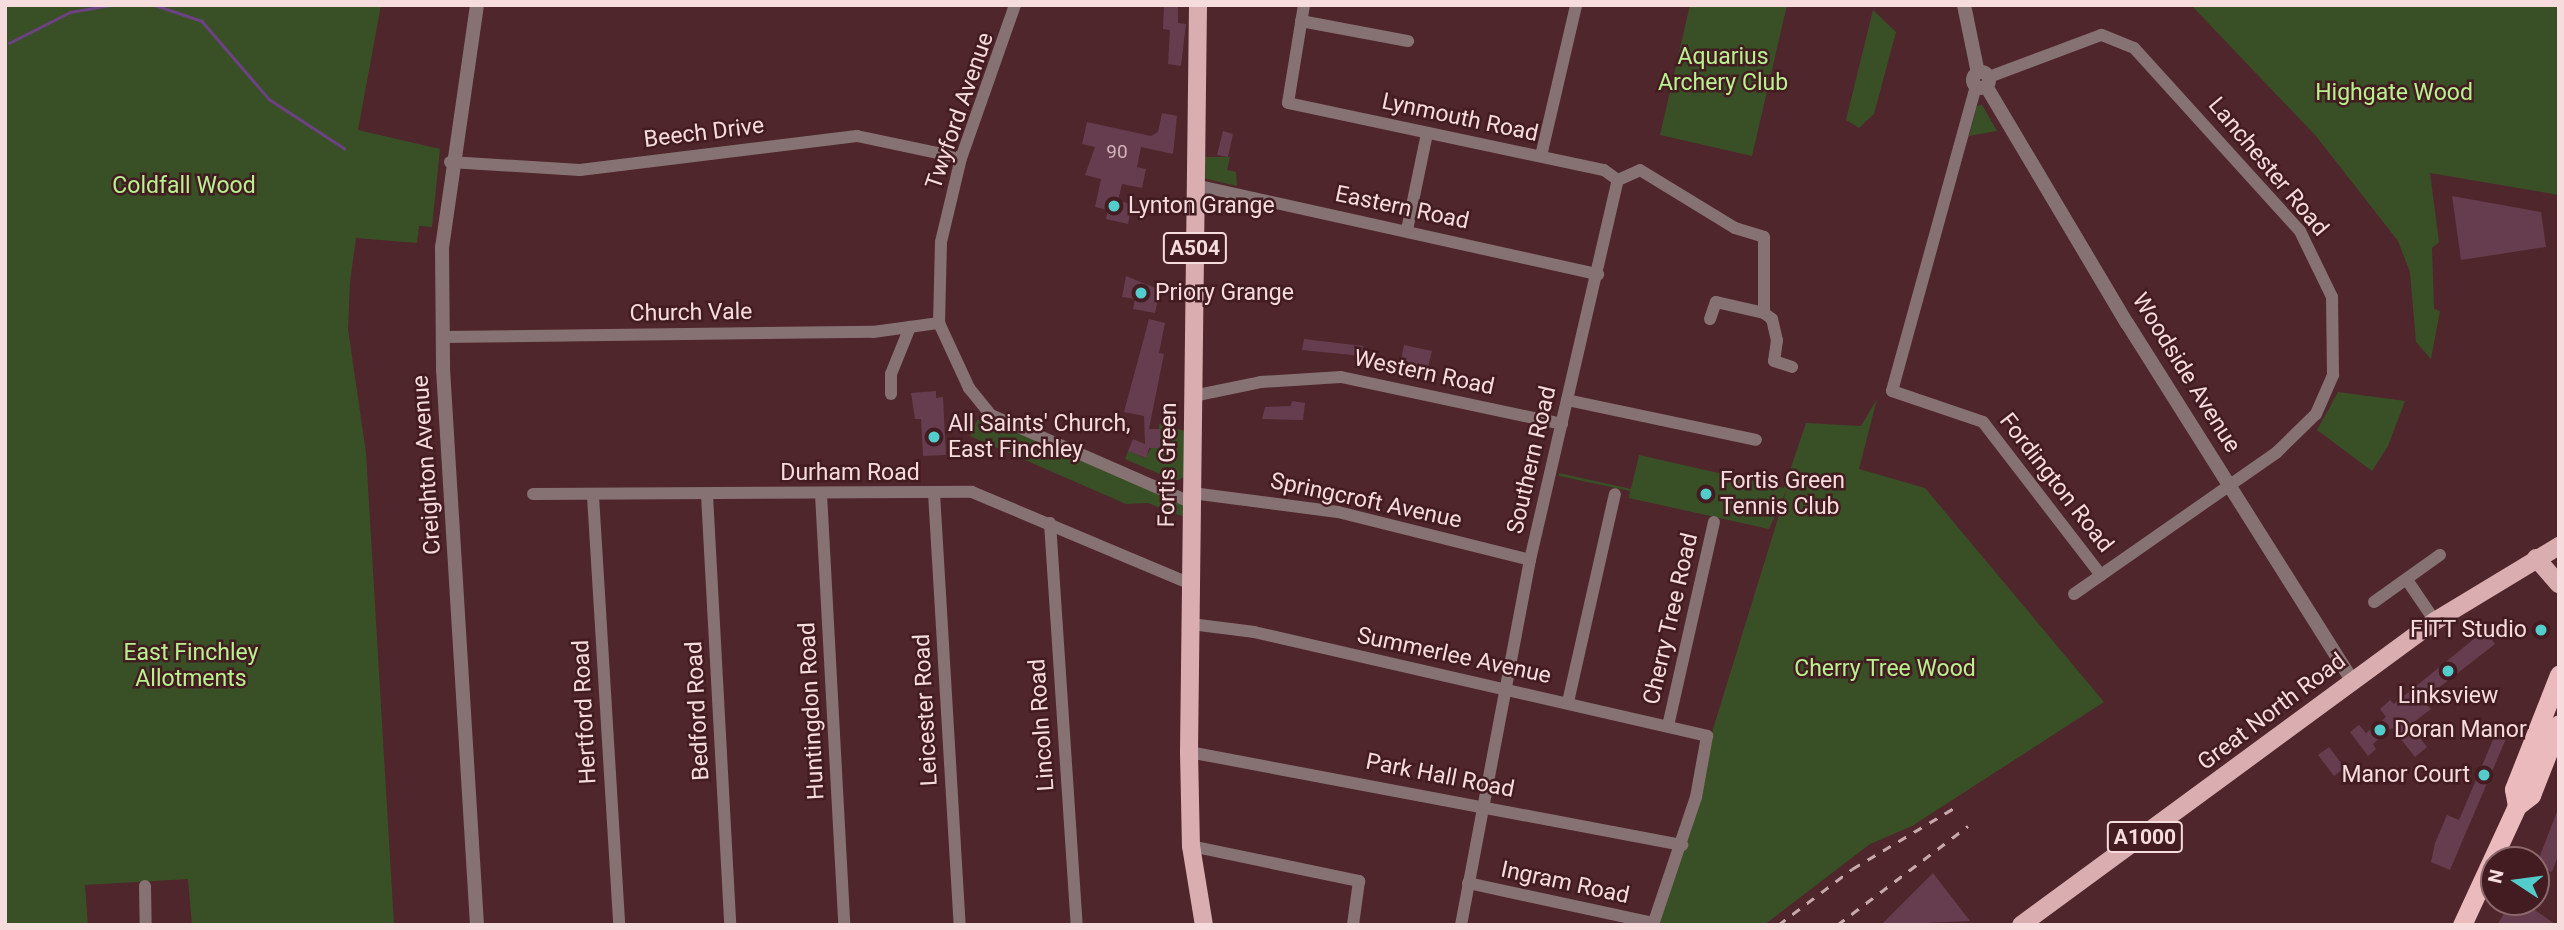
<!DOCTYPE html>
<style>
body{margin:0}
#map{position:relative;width:2564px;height:930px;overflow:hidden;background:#4f262b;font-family:Roboto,sans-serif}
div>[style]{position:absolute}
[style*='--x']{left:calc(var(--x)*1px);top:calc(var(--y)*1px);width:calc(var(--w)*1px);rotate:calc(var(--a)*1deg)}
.green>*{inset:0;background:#395027}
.stream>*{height:2.5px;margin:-1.25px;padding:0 1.25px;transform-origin:1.25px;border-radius:1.25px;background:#6c4282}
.building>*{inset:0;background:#653d4e}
.minor>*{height:12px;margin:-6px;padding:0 6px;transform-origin:6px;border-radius:6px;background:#877273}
.tertiary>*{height:14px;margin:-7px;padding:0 7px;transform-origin:7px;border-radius:7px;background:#877273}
.tertiary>.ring{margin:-7px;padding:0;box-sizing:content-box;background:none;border:14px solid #877273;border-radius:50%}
.primary>*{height:18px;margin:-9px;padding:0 9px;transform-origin:9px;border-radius:9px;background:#daaeb1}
.trunk>*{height:19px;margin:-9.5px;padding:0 9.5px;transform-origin:9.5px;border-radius:9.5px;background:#eababd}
.rail>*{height:2.5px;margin-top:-1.25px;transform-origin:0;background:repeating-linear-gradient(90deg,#c7a8ab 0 9px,transparent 0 18px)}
.dots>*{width:19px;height:19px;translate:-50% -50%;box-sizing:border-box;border:4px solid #431c21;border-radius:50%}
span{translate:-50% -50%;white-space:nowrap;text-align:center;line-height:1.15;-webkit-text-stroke:5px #431c21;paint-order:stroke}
.number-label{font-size:19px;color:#d2b4b9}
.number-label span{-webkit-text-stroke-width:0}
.shield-label span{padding:2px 5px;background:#431c21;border:2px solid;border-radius:5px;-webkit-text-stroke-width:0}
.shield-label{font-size:21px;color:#f7dcdd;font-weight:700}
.park-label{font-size:23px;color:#b8f28f}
.street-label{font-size:23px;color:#f7dcdd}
.poi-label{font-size:23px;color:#f7dcdd}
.left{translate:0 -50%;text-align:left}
.right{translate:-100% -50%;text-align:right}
.frame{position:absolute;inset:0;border:7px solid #f7dcdd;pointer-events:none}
.north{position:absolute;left:2480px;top:846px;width:70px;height:70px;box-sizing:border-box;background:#431c21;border:2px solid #8b696c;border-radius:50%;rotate:283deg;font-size:19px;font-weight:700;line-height:28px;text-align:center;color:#f7dcdd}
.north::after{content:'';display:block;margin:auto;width:24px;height:32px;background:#53cdcb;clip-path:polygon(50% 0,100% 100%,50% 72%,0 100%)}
</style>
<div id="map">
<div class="green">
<div style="clip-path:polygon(5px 5px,381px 5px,358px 130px,440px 149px,432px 227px,419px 226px,417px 243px,356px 238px,350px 282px,348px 329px,366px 453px,394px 925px,192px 925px,188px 879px,85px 885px,88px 925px,5px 925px)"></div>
<div style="clip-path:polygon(1690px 5px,1787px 5px,1752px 156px,1660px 135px)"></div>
<div style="clip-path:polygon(2191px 5px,2559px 5px,2559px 195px,2430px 173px,2439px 242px,2432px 248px,2434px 309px,2440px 311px,2431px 359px,2416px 342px,2410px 272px,2398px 241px,2316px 136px)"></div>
<div style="clip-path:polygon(1873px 10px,1896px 32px,1874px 114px,1859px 128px,1846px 120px)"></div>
<div style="clip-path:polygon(1982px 105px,1997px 131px,1969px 136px,1977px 106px)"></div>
<div style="clip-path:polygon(1203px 157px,1230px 157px,1227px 170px,1236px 172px,1237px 186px,1203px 178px)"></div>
<div style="clip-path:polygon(2338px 392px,2405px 401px,2388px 446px,2372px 471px,2317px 430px)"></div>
<div style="clip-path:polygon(1877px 399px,1859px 469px,1925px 488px,2104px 702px,1912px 826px,1870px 844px,1764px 925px,1656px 925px,1691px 831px,1713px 729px,1787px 489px,1769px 529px,1629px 498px,1630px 491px,1559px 476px,1559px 473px,1631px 489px,1639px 455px,1784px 488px,1806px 423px,1861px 426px)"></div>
<div style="clip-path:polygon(991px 415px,1192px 503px,1192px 520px,1148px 503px,1126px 504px,970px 436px,977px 420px)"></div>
<div style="clip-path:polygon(1159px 424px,1185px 431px,1184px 477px,1176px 481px,1125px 459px,1128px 451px,1145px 458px,1151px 448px,1160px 448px)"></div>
</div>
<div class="stream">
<div style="--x:155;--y:5;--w:50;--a:18.8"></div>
<div style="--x:202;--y:21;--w:103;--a:49.3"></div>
<div style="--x:269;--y:99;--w:90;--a:33.2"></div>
<div style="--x:9;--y:43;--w:68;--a:-26.9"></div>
<div style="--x:70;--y:12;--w:41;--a:-9.9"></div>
</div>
<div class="building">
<div style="clip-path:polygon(1164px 5px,1178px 5px,1178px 23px,1186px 24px,1181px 66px,1168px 64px,1170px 30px,1163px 29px)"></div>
<div style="clip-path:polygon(1162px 113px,1177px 116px,1173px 154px,1141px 147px,1137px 167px,1146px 169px,1142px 188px,1122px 184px,1118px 201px,1132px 204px,1128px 224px,1106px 219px,1108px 210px,1095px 207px,1101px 179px,1085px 175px,1095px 147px,1082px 144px,1087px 122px,1151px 136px,1158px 132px)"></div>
<div style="clip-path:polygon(1223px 131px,1233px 134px,1228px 157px,1217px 155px)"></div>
<div style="clip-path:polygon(2452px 196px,2541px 212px,2546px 247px,2461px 260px)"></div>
<div style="clip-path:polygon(1126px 276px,1160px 290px,1155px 313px,1133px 309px,1135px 299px,1122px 297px)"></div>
<div style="clip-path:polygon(1149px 319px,1165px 323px,1159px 353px,1164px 354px,1149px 429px,1160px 429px,1160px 448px,1149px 448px,1146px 458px,1128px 451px,1133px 439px,1145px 444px,1144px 416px,1124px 412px)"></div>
<div style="clip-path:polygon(1304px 339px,1363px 346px,1362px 356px,1302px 350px)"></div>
<div style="clip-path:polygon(1404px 345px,1432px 351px,1426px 376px,1399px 370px)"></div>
<div style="clip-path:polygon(936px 391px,936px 398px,943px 397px,946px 455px,923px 456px,921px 419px,915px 419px,911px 393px)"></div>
<div style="clip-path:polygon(1292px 401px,1305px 403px,1303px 420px,1262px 419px,1265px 407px,1291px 406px)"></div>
<div style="clip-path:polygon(2485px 630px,2495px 644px,2423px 700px,2431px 709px,2410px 725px,2427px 747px,2415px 757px,2392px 728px,2373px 744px,2376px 749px,2368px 756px,2350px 732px,2359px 725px,2366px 733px,2386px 717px,2380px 709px,2390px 700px,2394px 704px)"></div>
<div style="clip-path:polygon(2497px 730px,2508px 734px,2450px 870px,2431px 862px,2435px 843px,2447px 815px,2459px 820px)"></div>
<div style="clip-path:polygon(2329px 747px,2345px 768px,2334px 776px,2318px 755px)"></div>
<div style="clip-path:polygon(2558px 809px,2559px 853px,2552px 872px,2536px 866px)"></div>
<div style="clip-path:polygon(1933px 873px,1970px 921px,1881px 925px)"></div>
<div style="clip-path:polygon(2511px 902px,2524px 902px,2556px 925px,2497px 925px)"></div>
</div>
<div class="minor">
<div style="--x:1015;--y:5;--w:162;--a:109.4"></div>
<div style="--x:961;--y:158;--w:86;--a:103.4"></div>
<div style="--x:941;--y:242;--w:81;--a:91.4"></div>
<div style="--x:939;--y:323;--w:72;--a:65.2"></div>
<div style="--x:969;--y:388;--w:35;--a:51"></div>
<div style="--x:991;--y:415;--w:219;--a:23.6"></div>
<div style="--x:1304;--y:5;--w:99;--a:99.3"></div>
<div style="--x:1288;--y:103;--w:323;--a:12"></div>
<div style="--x:1604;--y:170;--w:17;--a:36"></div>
<div style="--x:1301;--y:21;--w:109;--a:10.6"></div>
<div style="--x:1976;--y:86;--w:316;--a:105.4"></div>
<div style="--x:1892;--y:391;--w:96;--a:18.8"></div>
<div style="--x:1983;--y:422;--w:193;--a:52.4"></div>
<div style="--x:2101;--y:575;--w:215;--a:-34.9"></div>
<div style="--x:2277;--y:452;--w:54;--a:-44.3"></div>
<div style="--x:2316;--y:414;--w:43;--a:-66.4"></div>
<div style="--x:2333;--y:375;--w:78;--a:-90.7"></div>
<div style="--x:2332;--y:297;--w:73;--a:-115.9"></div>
<div style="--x:2300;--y:231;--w:247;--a:-132.2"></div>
<div style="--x:2134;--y:48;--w:35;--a:-158"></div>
<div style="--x:2101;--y:35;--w:120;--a:159.4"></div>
<div style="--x:1541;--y:156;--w:155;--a:-76.9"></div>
<div style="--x:450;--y:162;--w:130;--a:3.5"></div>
<div style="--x:580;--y:170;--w:279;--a:-7"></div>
<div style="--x:857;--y:136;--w:106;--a:11.9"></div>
<div style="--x:1618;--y:180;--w:24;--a:-24"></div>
<div style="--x:1640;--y:170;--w:111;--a:31.4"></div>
<div style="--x:1735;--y:228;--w:30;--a:17"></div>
<div style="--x:1764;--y:237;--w:76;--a:90"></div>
<div style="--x:1195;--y:185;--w:413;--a:12.5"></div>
<div style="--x:1407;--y:230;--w:99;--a:-78.3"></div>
<div style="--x:1710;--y:319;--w:18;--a:-71"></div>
<div style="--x:1716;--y:302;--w:49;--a:12.9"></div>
<div style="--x:1764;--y:313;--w:10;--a:37"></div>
<div style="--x:1772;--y:319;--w:22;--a:77"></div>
<div style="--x:1777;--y:340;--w:21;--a:98"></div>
<div style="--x:1774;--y:361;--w:19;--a:18"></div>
<div style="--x:442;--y:337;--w:431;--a:-0.7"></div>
<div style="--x:873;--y:332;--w:67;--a:-7.8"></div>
<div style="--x:891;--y:394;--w:20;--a:-90"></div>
<div style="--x:891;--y:374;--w:51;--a:-68"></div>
<div style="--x:1193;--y:396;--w:69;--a:-11.6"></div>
<div style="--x:1261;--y:382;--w:80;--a:-3.6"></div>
<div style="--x:1341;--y:377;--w:226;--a:12"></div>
<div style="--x:1567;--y:400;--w:193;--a:11.9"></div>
<div style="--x:934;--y:493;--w:433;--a:86.6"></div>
<div style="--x:1192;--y:493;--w:147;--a:7.4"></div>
<div style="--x:1338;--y:512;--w:198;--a:14"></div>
<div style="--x:533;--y:494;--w:439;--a:-0.3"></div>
<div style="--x:972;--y:492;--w:238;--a:22.8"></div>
<div style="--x:821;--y:494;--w:432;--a:86.9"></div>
<div style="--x:707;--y:495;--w:431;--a:86.9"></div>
<div style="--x:593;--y:496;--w:430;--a:86.5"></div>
<div style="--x:1050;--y:523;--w:403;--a:86.2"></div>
<div style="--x:2407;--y:580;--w:50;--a:55.7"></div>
<div style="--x:2074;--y:594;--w:33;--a:-35"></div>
<div style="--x:2374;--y:602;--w:81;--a:-35.5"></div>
<div style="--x:1191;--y:624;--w:64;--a:7.2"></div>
<div style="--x:1254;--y:632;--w:465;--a:12.9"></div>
<div style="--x:1707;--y:736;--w:62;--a:100.2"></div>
<div style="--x:1696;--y:797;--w:135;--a:108.6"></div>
<div style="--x:1568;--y:702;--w:213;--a:-77.3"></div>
<div style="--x:1668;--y:726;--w:209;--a:-77.3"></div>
<div style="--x:1189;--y:752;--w:502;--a:10.68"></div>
<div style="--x:1191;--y:846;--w:172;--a:11.8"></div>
<div style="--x:1359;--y:881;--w:44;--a:97.8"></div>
<div style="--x:1468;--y:883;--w:189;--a:12.2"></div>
<div style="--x:145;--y:886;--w:39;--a:89"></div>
<div style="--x:1461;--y:925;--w:371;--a:-79.3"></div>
<div style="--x:1530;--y:560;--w:390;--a:-77"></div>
</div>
<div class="tertiary">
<div style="--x:477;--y:5;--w:245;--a:98.2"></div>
<div style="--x:442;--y:247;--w:122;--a:89.5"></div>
<div style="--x:443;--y:369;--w:557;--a:86.5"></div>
<div style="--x:1964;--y:5;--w:69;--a:78.4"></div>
<div class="ring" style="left:1973px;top:72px;width:2px;height:2px"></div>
<div style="--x:1986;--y:86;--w:276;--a:59.3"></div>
<div style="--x:2127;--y:323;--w:424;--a:57.8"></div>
</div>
<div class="primary">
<div style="--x:1198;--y:5;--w:747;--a:90.69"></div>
<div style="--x:1189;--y:752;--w:94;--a:88.8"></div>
<div style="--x:1191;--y:846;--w:80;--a:80.7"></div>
<div style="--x:2536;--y:558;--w:35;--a:49"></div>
<div style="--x:2021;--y:925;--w:514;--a:-36.29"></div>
<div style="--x:2435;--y:621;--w:145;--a:-31.2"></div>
</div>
<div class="trunk">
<div style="--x:2517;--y:806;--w:17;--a:-100"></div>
<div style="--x:2514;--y:789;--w:123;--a:-68.5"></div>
<div style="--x:2462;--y:925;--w:131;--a:-65.2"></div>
<div style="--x:2517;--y:806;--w:18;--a:-38"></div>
<div style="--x:2531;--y:795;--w:76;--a:-68.5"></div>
</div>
<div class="rail">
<div style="--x:1778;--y:925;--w:93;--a:-37.1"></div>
<div style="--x:1852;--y:869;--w:119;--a:-30.9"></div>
<div style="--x:1837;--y:925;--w:164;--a:-37.1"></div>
</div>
<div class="dots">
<div style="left:1114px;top:206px;background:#53cdcb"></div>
<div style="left:1141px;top:293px;background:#53cdcb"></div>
<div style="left:934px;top:437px;background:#53cdcb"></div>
<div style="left:1706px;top:494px;background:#53cdcb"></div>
<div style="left:2541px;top:630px;background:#53cdcb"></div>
<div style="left:2448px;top:671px;background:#53cdcb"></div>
<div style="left:2380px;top:730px;background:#53cdcb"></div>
<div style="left:2484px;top:775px;background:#53cdcb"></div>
</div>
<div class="number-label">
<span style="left:1117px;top:152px">90</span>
</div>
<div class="shield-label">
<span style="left:1195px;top:248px">A504</span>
<span style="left:2145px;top:837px">A1000</span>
</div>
<div class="park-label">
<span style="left:1723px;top:70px">Aquarius<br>Archery Club</span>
<span style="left:2394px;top:93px">Highgate Wood</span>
<span style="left:184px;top:186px">Coldfall Wood</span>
<span style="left:191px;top:666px">East Finchley<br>Allotments</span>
<span style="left:1885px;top:669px">Cherry Tree Wood</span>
</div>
<div class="street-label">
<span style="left:960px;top:111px;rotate:-71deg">Twyford Avenue</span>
<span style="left:1460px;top:118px;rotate:12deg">Lynmouth Road</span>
<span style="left:704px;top:133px;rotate:-7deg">Beech Drive</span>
<span style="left:2268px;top:167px;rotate:50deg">Lanchester Road</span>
<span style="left:1402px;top:208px;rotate:12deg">Eastern Road</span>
<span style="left:691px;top:313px;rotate:-1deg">Church Vale</span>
<span style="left:1424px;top:373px;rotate:12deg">Western Road</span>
<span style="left:2186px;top:373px;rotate:58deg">Woodside Avenue</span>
<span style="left:1532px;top:460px;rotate:-77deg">Southern Road</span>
<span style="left:427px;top:465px;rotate:-94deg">Creighton Avenue</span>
<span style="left:1168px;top:465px;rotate:-89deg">Fortis Green</span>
<span style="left:850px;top:473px">Durham Road</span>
<span style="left:2056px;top:483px;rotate:52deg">Fordington Road</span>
<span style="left:1366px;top:501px;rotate:12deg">Springcroft Avenue</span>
<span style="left:1671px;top:619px;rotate:-77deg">Cherry Tree Road</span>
<span style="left:1454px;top:656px;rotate:12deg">Summerlee Avenue</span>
<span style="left:926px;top:710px;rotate:-93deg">Leicester Road</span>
<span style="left:698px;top:711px;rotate:-93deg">Bedford Road</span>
<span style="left:812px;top:711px;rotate:-93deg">Huntingdon Road</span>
<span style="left:585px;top:712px;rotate:-93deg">Hertford Road</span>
<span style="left:2272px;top:712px;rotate:-37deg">Great North Road</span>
<span style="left:1042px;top:725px;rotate:-94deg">Lincoln Road</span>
<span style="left:1440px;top:776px;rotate:11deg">Park Hall Road</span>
<span style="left:1565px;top:883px;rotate:12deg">Ingram Road</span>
</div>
<div class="poi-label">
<span class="left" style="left:1128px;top:206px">Lynton Grange</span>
<span class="left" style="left:1155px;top:293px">Priory Grange</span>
<span class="left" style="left:948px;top:437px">All Saints' Church,<br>East Finchley</span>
<span class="left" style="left:1720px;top:494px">Fortis Green<br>Tennis Club</span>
<span class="right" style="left:2527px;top:630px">FITT Studio</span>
<span style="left:2448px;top:696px">Linksview</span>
<span class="left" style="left:2394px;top:730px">Doran Manor</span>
<span class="right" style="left:2470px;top:775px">Manor Court</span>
</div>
<div class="frame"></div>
<div class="north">N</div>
</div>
